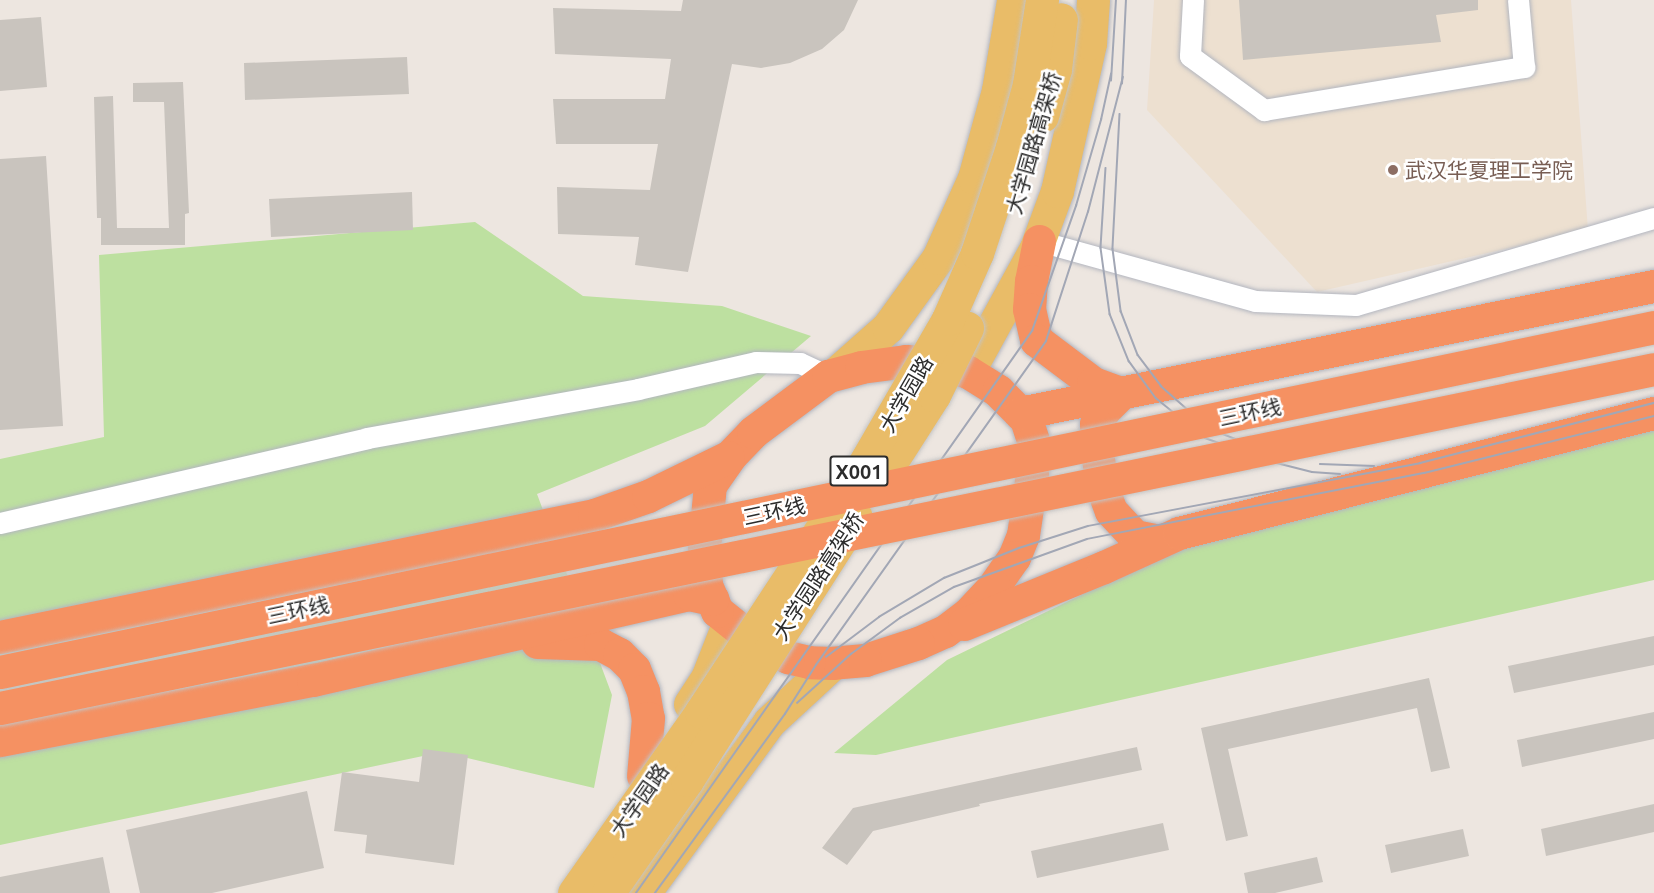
<!DOCTYPE html>
<meta charset="utf-8">
<style>
body{margin:0}
#map{position:relative;width:1654px;height:893px;overflow:hidden;background:#ede6e0;font-family:Ubuntu,"Noto Sans SC",sans-serif}
div>[style]{position:absolute}
[style*='--x']{left:calc(var(--x)*1px);top:calc(var(--y)*1px);width:calc(var(--w)*1px);rotate:calc(var(--a)*1deg)}
.education>*{inset:0;background:#ede0d0}
.green>*{inset:0;background:#bde0a0}
.building>*{inset:0;background:#c9c4be}
.roads{filter:drop-shadow(0 0 2px #b3b6bf) drop-shadow(0 0 2px #b3b6bf)}
.street>*{height:21px;margin:-10.5px;padding:0 10.5px;transform-origin:10.5px;border-radius:10.5px;background:#fff}
.primary>*{height:33px;margin:-16.5px;padding:0 16.5px;transform-origin:16.5px;border-radius:16.5px;background:#e9bc68}
.highway>*{height:33px;margin:-16.5px;padding:0 16.5px;transform-origin:16.5px;border-radius:16.5px;background:#f59162}
.tram>*{height:1.5px;margin:-0.75px;padding:0 0.75px;transform-origin:0.75px;border-radius:0.75px;background:#a2a7b5}
.bridges{filter:drop-shadow(0 0 2px #c4c4c4) drop-shadow(0 0 2px #c4c4c4)}
.primary-bridge>*{height:33px;margin:-16.5px;padding:0 16.5px;transform-origin:16.5px;border-radius:16.5px;background:#e9bc68}
.highway-bridge>*{height:33px;margin:-16.5px;padding:0 16.5px;transform-origin:16.5px;border-radius:16.5px;background:#f59162}
.dots>*{width:16px;height:16px;translate:-50% -50%;box-sizing:border-box;border:3px solid #fff;border-radius:50%}
span{translate:-50% -50%;white-space:nowrap;text-align:center;line-height:1.15;-webkit-text-stroke:5px #fff;paint-order:stroke}
.shield-label span{padding:2px 4px;background:#fff;border:2px solid;border-radius:4px;-webkit-text-stroke-width:0}
.shield-label{font-size:20px;color:#2c2c2c;font-weight:700}
.street-label{font-size:21px;color:#2c2c2c}
.education-label{font-size:21px;color:#785e54}
.left{translate:0 -50%;text-align:left}
</style>
<div id="map">
<div class="education">
<div style="clip-path:polygon(1154px 0,1571px 0,1588px 230px,1317px 292px,1147px 110px)"></div>
</div>
<div class="green">
<div style="clip-path:polygon(475px 222px,583px 296px,722px 306px,811px 336px,705px 426px,537px 494px,612px 695px,594px 788px,442px 752px,0 845px,0 459px,104px 437px,99px 255px)"></div>
<div style="clip-path:polygon(1654px 423px,1654px 580px,876px 755px,834px 753px,947px 660px,1141px 566px,1169px 522px)"></div>
</div>
<div class="building">
<div style="clip-path:polygon(683px 0,858px 0,844px 30px,822px 49px,790px 63px,761px 68px,732px 64px,688px 272px,635px 265px,639px 237px,558px 234px,557px 187px,650px 190px,658px 144px,556px 144px,553px 99px,665px 99px,671px 59px,555px 54px,553px 8px,681px 11px)"></div>
<div style="clip-path:polygon(1239px 0,1478px 0,1478px 10px,1436px 15px,1441px 42px,1243px 60px)"></div>
<div style="clip-path:polygon(41px 17px,47px 87px,0 91px,0 20px)"></div>
<div style="clip-path:polygon(407px 57px,409px 94px,245px 100px,244px 63px)"></div>
<div style="clip-path:polygon(183px 82px,189px 213px,185px 214px,185px 245px,101px 245px,101px 218px,97px 218px,94px 97px,113px 96px,117px 228px,169px 228px,164px 102px,133px 102px,133px 83px)"></div>
<div style="clip-path:polygon(46px 156px,63px 426px,0 430px,0 159px)"></div>
<div style="clip-path:polygon(412px 192px,413px 230px,271px 237px,269px 199px)"></div>
<div style="clip-path:polygon(1654px 636px,1654px 665px,1514px 693px,1508px 666px)"></div>
<div style="clip-path:polygon(1429px 678px,1450px 768px,1431px 772px,1417px 708px,1228px 749px,1248px 836px,1226px 841px,1201px 728px)"></div>
<div style="clip-path:polygon(1654px 712px,1654px 739px,1522px 767px,1517px 740px)"></div>
<div style="clip-path:polygon(1137px 747px,1142px 770px,979px 804px,980px 806px,873px 831px,847px 865px,822px 848px,853px 808px)"></div>
<div style="clip-path:polygon(423px 749px,468px 755px,454px 865px,365px 853px,367px 835px,334px 831px,342px 772px,419px 782px)"></div>
<div style="clip-path:polygon(307px 791px,324px 868px,212px 893px,140px 893px,126px 830px)"></div>
<div style="clip-path:polygon(1654px 804px,1654px 832px,1546px 856px,1541px 829px)"></div>
<div style="clip-path:polygon(1163px 823px,1169px 850px,1037px 878px,1031px 851px)"></div>
<div style="clip-path:polygon(1463px 829px,1469px 856px,1391px 873px,1385px 845px)"></div>
<div style="clip-path:polygon(103px 857px,110px 893px,0 893px,0 877px)"></div>
<div style="clip-path:polygon(1317px 857px,1323px 882px,1275px 893px,1248px 893px,1244px 873px)"></div>
</div>
<div class="roads">
<div class="street">
<div style="--x:1193;--y:0;--w:56;--a:93.1"></div>
<div style="--x:1190;--y:56;--w:92;--a:36.1"></div>
<div style="--x:1264;--y:110;--w:264;--a:-9.4"></div>
<div style="--x:1524;--y:67;--w:67;--a:-95.1"></div>
<div style="--x:1039;--y:241;--w:224;--a:15.5"></div>
<div style="--x:1255;--y:301;--w:101;--a:2.3"></div>
<div style="--x:1356;--y:305;--w:310;--a:-16.3"></div>
<div style="--x:0;--y:523;--w:377;--a:-13"></div>
<div style="--x:367;--y:438;--w:275;--a:-10.2"></div>
<div style="--x:638;--y:389;--w:121;--a:-12.9"></div>
<div style="--x:756;--y:362;--w:44;--a:1.3"></div>
<div style="--x:800;--y:363;--w:31;--a:25"></div>
</div>
<div class="primary">
<div style="--x:968;--y:372;--w:141;--a:-61.3"></div>
<div style="--x:1036;--y:248;--w:61;--a:-69.8"></div>
<div style="--x:1057;--y:191;--w:152;--a:-77.4"></div>
<div style="--x:1090;--y:43;--w:43;--a:-86"></div>
<div style="--x:836;--y:373;--w:69;--a:-41.5"></div>
<div style="--x:888;--y:327;--w:85;--a:-54.1"></div>
<div style="--x:938;--y:258;--w:88;--a:-65.8"></div>
<div style="--x:974;--y:178;--w:91;--a:-74.7"></div>
<div style="--x:998;--y:90;--w:91;--a:-80.5"></div>
<div style="--x:690;--y:704;--w:31;--a:-57"></div>
<div style="--x:707;--y:678;--w:60;--a:-68.6"></div>
<div style="--x:644;--y:893;--w:212;--a:-53.8"></div>
<div style="--x:769;--y:722;--w:87;--a:-42.7"></div>
</div>
<div class="highway">
<div style="--x:1039;--y:241;--w:41;--a:101.3"></div>
<div style="--x:1031;--y:281;--w:28;--a:94"></div>
<div style="--x:1029;--y:309;--w:32;--a:77"></div>
<div style="--x:1036;--y:340;--w:71;--a:37"></div>
<div style="--x:1093;--y:383;--w:30;--a:20"></div>
<div style="--x:1121;--y:393;--w:24;--a:135"></div>
<div style="--x:1104;--y:410;--w:16;--a:120"></div>
<div style="--x:1096;--y:424;--w:30;--a:88"></div>
<div style="--x:1097;--y:454;--w:39;--a:80"></div>
<div style="--x:1104;--y:492;--w:20;--a:70"></div>
<div style="--x:1111;--y:511;--w:34;--a:47"></div>
<div style="--x:1134;--y:536;--w:26;--a:11"></div>
<div style="--x:906;--y:361;--w:29;--a:4"></div>
<div style="--x:935;--y:363;--w:34;--a:15"></div>
<div style="--x:968;--y:372;--w:36;--a:32"></div>
<div style="--x:998;--y:391;--w:40;--a:45"></div>
<div style="--x:1026;--y:419;--w:23;--a:72"></div>
<div style="--x:1033;--y:441;--w:33;--a:92"></div>
<div style="--x:1032;--y:474;--w:62;--a:98.4"></div>
<div style="--x:1023;--y:535;--w:24;--a:112"></div>
<div style="--x:1014;--y:557;--w:35;--a:125"></div>
<div style="--x:994;--y:586;--w:37;--a:133"></div>
<div style="--x:969;--y:613;--w:30;--a:143"></div>
<div style="--x:945;--y:631;--w:30;--a:156"></div>
<div style="--x:918;--y:643;--w:56;--a:162.2"></div>
<div style="--x:865;--y:660;--w:32;--a:175"></div>
<div style="--x:833;--y:663;--w:24;--a:-178"></div>
<div style="--x:809;--y:662;--w:22;--a:-167"></div>
<div style="--x:788;--y:657;--w:34;--a:-156"></div>
<div style="--x:757;--y:643;--w:51;--a:-141.3"></div>
<div style="--x:717;--y:611;--w:28;--a:-113"></div>
<div style="--x:706;--y:585;--w:37;--a:-93"></div>
<div style="--x:704;--y:548;--w:63;--a:-84.6"></div>
<div style="--x:710;--y:485;--w:35;--a:-55"></div>
<div style="--x:730;--y:456;--w:33;--a:-46"></div>
<div style="--x:753;--y:432;--w:94;--a:-36.7"></div>
<div style="--x:828;--y:376;--w:34;--a:-15"></div>
<div style="--x:861;--y:367;--w:45;--a:-7.6"></div>
<div style="--x:1020;--y:413;--w:647;--a:-11.33"></div>
<div style="--x:964;--y:624;--w:151;--a:-22.2"></div>
<div style="--x:1104;--y:567;--w:82;--a:-24.4"></div>
<div style="--x:1179;--y:533;--w:490;--a:-14.2"></div>
<div style="--x:0;--y:637;--w:606;--a:-11.61"></div>
<div style="--x:594;--y:515;--w:57;--a:-19.4"></div>
<div style="--x:648;--y:496;--w:89;--a:-26"></div>
<div style="--x:537;--y:642;--w:63;--a:1.8"></div>
<div style="--x:600;--y:644;--w:21;--a:28"></div>
<div style="--x:619;--y:654;--w:21;--a:45"></div>
<div style="--x:634;--y:669;--w:24;--a:68"></div>
<div style="--x:643;--y:691;--w:27;--a:80"></div>
<div style="--x:648;--y:718;--w:58;--a:94.9"></div>
<div style="--x:0;--y:740;--w:319;--a:-10.9"></div>
<div style="--x:313;--y:680;--w:386;--a:-12.9"></div>
<div style="--x:689;--y:594;--w:24;--a:12"></div>
</div>
</div>
<div class="tram">
<div style="--x:1111;--y:81;--w:81;--a:-86.5"></div>
<div style="--x:1122;--y:84;--w:84;--a:-87.3"></div>
<div style="--x:1120;--y:114;--w:135;--a:93"></div>
<div style="--x:1113;--y:249;--w:63;--a:82.6"></div>
<div style="--x:1121;--y:311;--w:47;--a:68.9"></div>
<div style="--x:1138;--y:355;--w:39;--a:53"></div>
<div style="--x:1161;--y:386;--w:65;--a:41.3"></div>
<div style="--x:1210;--y:429;--w:53;--a:21.2"></div>
<div style="--x:1106;--y:168;--w:80;--a:93.6"></div>
<div style="--x:1101;--y:248;--w:67;--a:82.2"></div>
<div style="--x:1110;--y:314;--w:51;--a:68"></div>
<div style="--x:1129;--y:361;--w:46;--a:53.9"></div>
<div style="--x:1156;--y:398;--w:63;--a:39.2"></div>
<div style="--x:1205;--y:438;--w:72;--a:19.4"></div>
<div style="--x:1273;--y:462;--w:40;--a:14.4"></div>
<div style="--x:1312;--y:472;--w:28;--a:4"></div>
<div style="--x:1320;--y:464;--w:54;--a:2.1"></div>
<div style="--x:826;--y:657;--w:66;--a:-37"></div>
<div style="--x:879;--y:617;--w:76;--a:-31"></div>
<div style="--x:944;--y:578;--w:81;--a:-21.8"></div>
<div style="--x:1019;--y:548;--w:72;--a:-17.7"></div>
<div style="--x:1088;--y:526;--w:338;--a:-10.7"></div>
<div style="--x:1420;--y:463;--w:242;--a:-14.4"></div>
<div style="--x:797;--y:703;--w:73;--a:-42.2"></div>
<div style="--x:851;--y:654;--w:61;--a:-36.3"></div>
<div style="--x:900;--y:618;--w:62;--a:-29.9"></div>
<div style="--x:954;--y:587;--w:141;--a:-19.8"></div>
<div style="--x:1087;--y:539;--w:343;--a:-11.1"></div>
<div style="--x:1424;--y:473;--w:237;--a:-13.9"></div>
<div style="--x:636;--y:893;--w:688;--a:-54.83"></div>
<div style="--x:1032;--y:331;--w:133;--a:-70.6"></div>
<div style="--x:1076;--y:206;--w:90;--a:-73.8"></div>
<div style="--x:1101;--y:120;--w:47;--a:-77.7"></div>
<div style="--x:655;--y:893;--w:221;--a:-54"></div>
<div style="--x:785;--y:714;--w:58;--a:-57.7"></div>
<div style="--x:816;--y:665;--w:397;--a:-54.6"></div>
<div style="--x:1046;--y:341;--w:136;--a:-72"></div>
<div style="--x:1088;--y:212;--w:139;--a:-75.5"></div>
</div>
<div class="bridges">
<div class="primary-bridge">
<div style="--x:1042;--y:116;--w:49;--a:-74.5"></div>
<div style="--x:1055;--y:69;--w:50;--a:-83.2"></div>
<div style="--x:886;--y:470;--w:89;--a:-57.4"></div>
<div style="--x:934;--y:395;--w:75;--a:-63.8"></div>
<div style="--x:574;--y:893;--w:221;--a:-54.9"></div>
<div style="--x:701;--y:712;--w:303;--a:-56.7"></div>
<div style="--x:867;--y:459;--w:162;--a:-59.9"></div>
<div style="--x:948;--y:319;--w:72;--a:-66.3"></div>
<div style="--x:977;--y:253;--w:112;--a:-71.7"></div>
<div style="--x:1012;--y:147;--w:65;--a:-74.9"></div>
<div style="--x:1029;--y:84;--w:85;--a:-81.2"></div>
<div style="--x:608;--y:893;--w:138;--a:-55"></div>
<div style="--x:687;--y:780;--w:313;--a:-57.4"></div>
</div>
<div class="highway-bridge">
<div style="--x:0;--y:672;--w:1690;--a:-11.78"></div>
<div style="--x:0;--y:708;--w:1688;--a:-11.58"></div>
</div>
</div>
<div class="dots">
<div style="left:1393px;top:170px;background:#8d6e63"></div>
</div>
<div class="shield-label">
<span style="left:859px;top:471px">X001</span>
</div>
<div class="street-label">
<span style="left:1033px;top:143px;rotate:-74deg">大学园路高架桥</span>
<span style="left:906px;top:394px;rotate:-60deg">大学园路</span>
<span style="left:1250px;top:412px;rotate:-12deg">三环线</span>
<span style="left:774px;top:511px;rotate:-12deg">三环线</span>
<span style="left:818px;top:576px;rotate:-57deg">大学园路高架桥</span>
<span style="left:298px;top:610px;rotate:-12deg">三环线</span>
<span style="left:639px;top:800px;rotate:-55deg">大学园路</span>
</div>
<div class="education-label">
<span class="left" style="left:1405px;top:170px">武汉华夏理工学院</span>
</div>
</div>
